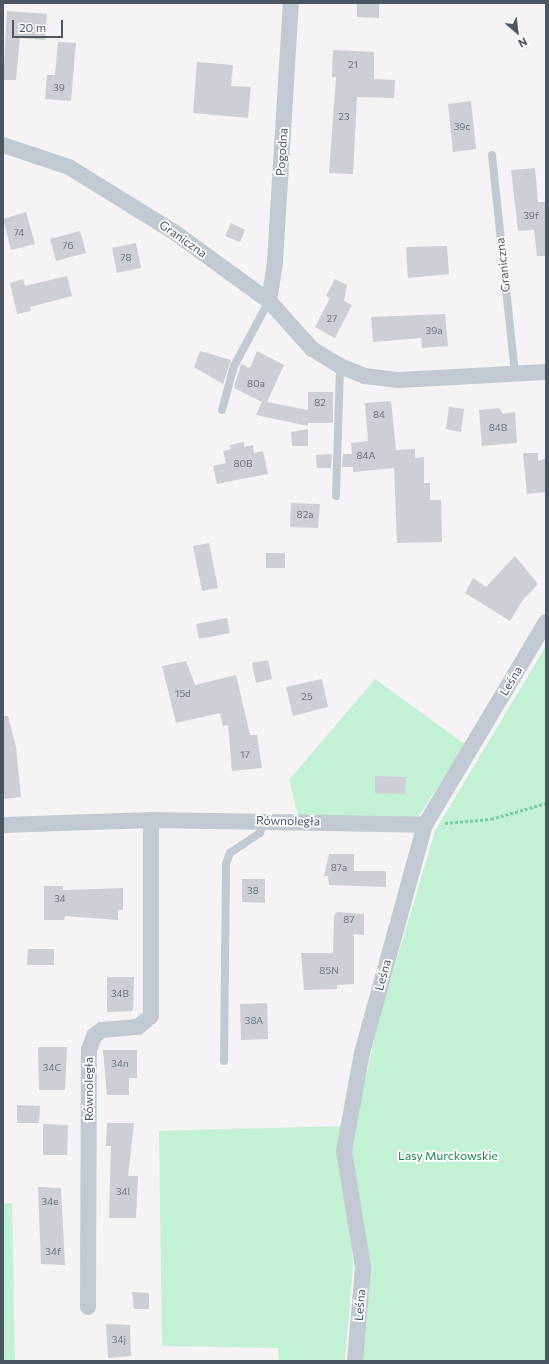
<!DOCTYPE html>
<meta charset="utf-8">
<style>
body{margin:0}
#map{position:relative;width:549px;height:1364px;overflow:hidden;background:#f5f3f3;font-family:Commissioner,sans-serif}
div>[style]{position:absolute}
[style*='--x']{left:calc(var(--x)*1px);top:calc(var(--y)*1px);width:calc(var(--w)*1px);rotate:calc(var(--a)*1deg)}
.green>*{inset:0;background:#c3f1d5}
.building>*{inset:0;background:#cdcfd5}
.path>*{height:2.5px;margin-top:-1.25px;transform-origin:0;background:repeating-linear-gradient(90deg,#7ad0a6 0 3px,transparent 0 5px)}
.lane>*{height:8px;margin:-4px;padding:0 4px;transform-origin:4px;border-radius:4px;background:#c1cad2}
.street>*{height:16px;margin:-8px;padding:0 8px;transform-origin:8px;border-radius:8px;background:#c1cad2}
span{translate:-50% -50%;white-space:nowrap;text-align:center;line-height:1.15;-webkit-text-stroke:3.5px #fff;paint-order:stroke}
.number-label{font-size:10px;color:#6b747e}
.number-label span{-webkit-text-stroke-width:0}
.street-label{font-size:12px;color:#4a5661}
.park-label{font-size:12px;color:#17864f}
.frame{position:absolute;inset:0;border:4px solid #4a5661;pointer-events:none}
.north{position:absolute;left:497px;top:12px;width:40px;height:40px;-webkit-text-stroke:3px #fff;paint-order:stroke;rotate:152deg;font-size:11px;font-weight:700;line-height:16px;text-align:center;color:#4a5661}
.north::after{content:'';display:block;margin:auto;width:14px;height:18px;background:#4a5661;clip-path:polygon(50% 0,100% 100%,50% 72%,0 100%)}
.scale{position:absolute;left:12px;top:20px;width:51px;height:18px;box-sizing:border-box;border:2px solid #4a5661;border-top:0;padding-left:5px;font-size:12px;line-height:14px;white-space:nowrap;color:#4a5661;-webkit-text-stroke:3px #fff;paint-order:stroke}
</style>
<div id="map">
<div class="green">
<div style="clip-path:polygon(546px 646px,546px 1361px,361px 1361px,349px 1153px,379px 1019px,435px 831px)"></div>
<div style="clip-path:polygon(375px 679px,466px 745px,416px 820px,298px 815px,289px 780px)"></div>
<div style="clip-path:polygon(343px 1126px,353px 1266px,345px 1361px,279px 1361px,278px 1348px,162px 1346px,159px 1131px)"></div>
<div style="clip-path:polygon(12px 1203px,15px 1361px,3px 1361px,3px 1204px)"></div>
</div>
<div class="building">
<div style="clip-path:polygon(357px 3px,379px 3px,379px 18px,357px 17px)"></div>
<div style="clip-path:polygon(7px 11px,47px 14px,45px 40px,20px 38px,16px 80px,3px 80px)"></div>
<div style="clip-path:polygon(58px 42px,76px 43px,71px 101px,45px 99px,47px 75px,55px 75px)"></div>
<div style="clip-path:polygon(333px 50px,374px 52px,374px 79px,395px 80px,394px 98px,357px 97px,353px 174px,329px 173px,336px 77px,332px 77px)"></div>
<div style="clip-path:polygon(197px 62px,233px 65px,231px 86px,251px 87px,248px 118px,193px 113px)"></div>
<div style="clip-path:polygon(471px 101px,476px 149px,453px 152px,448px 104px)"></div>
<div style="clip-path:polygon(535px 168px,538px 202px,546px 202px,546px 256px,537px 256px,534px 230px,518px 231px,511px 170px)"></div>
<div style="clip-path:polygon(26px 212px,35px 244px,11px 250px,3px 219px)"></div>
<div style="clip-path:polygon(231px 223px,245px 230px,240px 242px,225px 236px)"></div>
<div style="clip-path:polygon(80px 231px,86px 253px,56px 261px,50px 239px)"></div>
<div style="clip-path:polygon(136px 243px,141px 268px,117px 273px,112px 248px)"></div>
<div style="clip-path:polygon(447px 246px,449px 274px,408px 278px,406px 247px)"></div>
<div style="clip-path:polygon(67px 276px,72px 296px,30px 307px,31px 311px,17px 314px,10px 283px,23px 279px,25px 286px)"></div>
<div style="clip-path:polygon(335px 279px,347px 285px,344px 301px,352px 305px,335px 338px,315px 327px,330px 298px,326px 296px)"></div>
<div style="clip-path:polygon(445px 314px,448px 346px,422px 348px,421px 338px,373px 342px,371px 317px)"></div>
<div style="clip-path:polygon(200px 351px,231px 360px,223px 384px,194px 367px)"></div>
<div style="clip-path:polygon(257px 351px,284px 365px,267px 402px,308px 410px,308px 392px,333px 392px,333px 423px,308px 423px,308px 426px,256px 415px,262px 402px,234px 388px,241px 364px,250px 368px)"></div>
<div style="clip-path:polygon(391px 401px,396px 450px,415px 449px,415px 458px,424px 457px,424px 483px,430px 483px,430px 500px,441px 500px,442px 542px,397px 543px,394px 468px,353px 472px,353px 467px,342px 467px,343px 454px,352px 454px,351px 443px,368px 441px,365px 403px)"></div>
<div style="clip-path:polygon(449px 407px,464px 409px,461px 432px,446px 429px)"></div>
<div style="clip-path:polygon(499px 408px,503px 414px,515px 412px,517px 443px,482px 446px,479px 410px)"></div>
<div style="clip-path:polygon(308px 429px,308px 446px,292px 446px,291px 432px)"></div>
<div style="clip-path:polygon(244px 442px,244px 447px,253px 445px,254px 453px,263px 451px,268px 474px,217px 484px,213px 466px,226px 463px,223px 451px,231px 449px,230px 445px)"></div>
<div style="clip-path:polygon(523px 453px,538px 453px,538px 461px,546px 458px,546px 492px,527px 494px)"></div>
<div style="clip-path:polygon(332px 454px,331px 468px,317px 468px,316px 455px)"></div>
<div style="clip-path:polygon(291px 503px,320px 504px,318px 528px,290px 527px)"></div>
<div style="clip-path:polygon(209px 543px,218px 588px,202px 591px,193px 546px)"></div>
<div style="clip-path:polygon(266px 553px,285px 553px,285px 568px,266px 568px)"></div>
<div style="clip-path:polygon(515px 556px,538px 584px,522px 601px,510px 621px,465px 593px,473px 578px,486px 587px)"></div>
<div style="clip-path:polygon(227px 618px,230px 633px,199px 639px,196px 624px)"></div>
<div style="clip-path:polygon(268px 660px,272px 679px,256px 683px,252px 663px)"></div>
<div style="clip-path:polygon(186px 661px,195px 685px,236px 675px,250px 735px,257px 735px,262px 768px,232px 771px,228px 725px,223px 726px,220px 713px,176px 723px,162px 666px)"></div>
<div style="clip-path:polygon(322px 679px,328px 707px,293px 716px,286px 687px)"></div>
<div style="clip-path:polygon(3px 716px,8px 716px,16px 747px,21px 797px,3px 799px)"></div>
<div style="clip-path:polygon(375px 776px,406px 777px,405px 794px,375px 793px)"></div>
<div style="clip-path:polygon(329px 854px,354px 854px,354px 871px,386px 871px,386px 887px,329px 885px,328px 876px,324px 876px)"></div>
<div style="clip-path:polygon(242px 879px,265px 879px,265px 903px,242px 902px)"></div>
<div style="clip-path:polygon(44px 886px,63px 886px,63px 890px,123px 888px,123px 910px,118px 910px,118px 920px,65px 916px,64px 920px,44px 920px)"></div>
<div style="clip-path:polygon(337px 912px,364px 914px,364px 935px,354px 934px,354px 984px,337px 985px,337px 989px,304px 990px,301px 953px,333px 953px,334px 915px)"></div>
<div style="clip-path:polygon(28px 949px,54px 949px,54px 965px,27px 965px)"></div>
<div style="clip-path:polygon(107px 977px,134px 977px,133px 1011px,107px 1012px)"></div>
<div style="clip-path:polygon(267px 1003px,268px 1039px,241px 1040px,240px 1004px)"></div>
<div style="clip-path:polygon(38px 1047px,67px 1047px,65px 1090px,39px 1090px)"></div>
<div style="clip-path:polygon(103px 1050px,137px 1050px,137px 1078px,129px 1078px,129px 1095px,107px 1095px)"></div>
<div style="clip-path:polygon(17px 1105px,40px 1106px,39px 1123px,17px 1123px)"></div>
<div style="clip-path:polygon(107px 1123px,134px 1123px,128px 1176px,138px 1176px,136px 1218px,109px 1218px,111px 1146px,106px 1146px)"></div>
<div style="clip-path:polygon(43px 1124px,68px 1125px,67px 1155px,43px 1155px)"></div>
<div style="clip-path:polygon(38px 1187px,61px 1188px,65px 1265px,41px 1264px)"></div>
<div style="clip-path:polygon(132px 1292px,149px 1293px,149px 1309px,134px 1309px)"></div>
<div style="clip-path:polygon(106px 1324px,130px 1325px,131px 1356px,108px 1358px)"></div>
</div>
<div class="path">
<div style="--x:445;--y:823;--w:46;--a:-5"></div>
<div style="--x:491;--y:819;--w:57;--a:-16.2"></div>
</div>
<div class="lane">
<div style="--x:492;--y:155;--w:220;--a:84"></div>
<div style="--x:222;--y:410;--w:46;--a:-74.7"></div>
<div style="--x:234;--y:366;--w:74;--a:-61.7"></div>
<div style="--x:336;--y:496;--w:130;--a:-88.2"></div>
<div style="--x:224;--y:1061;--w:197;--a:-89.4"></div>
<div style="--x:226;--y:864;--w:12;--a:-70"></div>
<div style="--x:230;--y:853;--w:36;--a:-34"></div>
<div style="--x:260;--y:833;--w:13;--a:-72"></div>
</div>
<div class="street">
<div style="--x:3;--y:145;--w:70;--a:18.4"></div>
<div style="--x:69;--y:167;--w:123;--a:31.8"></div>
<div style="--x:174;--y:232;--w:117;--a:36"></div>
<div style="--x:269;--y:301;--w:64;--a:48.1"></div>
<div style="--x:312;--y:349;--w:33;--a:31"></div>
<div style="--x:340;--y:366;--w:27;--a:22"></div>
<div style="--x:365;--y:376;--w:34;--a:7"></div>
<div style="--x:399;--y:380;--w:147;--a:-3.1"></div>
<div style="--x:269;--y:301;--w:39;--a:-81"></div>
<div style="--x:275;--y:262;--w:259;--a:-86.5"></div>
<div style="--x:3;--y:825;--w:148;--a:-1.9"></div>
<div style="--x:151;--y:820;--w:274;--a:1"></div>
<div style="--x:88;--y:1307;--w:257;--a:-89.8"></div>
<div style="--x:89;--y:1050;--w:15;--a:-70"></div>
<div style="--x:94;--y:1036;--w:10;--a:-37"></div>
<div style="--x:102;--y:1030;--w:36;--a:-5"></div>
<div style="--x:138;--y:1027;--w:17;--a:-40"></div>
<div style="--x:151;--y:1016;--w:196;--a:-90"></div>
<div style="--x:355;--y:1361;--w:94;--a:-85.1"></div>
<div style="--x:363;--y:1267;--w:118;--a:-99.3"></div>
<div style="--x:344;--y:1151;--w:100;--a:-79.6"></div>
<div style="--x:362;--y:1053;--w:237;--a:-74.6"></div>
<div style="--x:425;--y:825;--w:236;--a:-59.2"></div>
</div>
<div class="number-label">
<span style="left:353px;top:65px">21</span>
<span style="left:59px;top:88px">39</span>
<span style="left:344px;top:117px">23</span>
<span style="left:462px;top:127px">39c</span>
<span style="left:531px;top:216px">39f</span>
<span style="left:19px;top:233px">74</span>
<span style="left:68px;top:246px">76</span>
<span style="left:126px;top:258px">78</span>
<span style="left:332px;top:319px">27</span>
<span style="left:434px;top:331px">39a</span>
<span style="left:256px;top:384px">80a</span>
<span style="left:320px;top:403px">82</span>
<span style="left:379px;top:415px">84</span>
<span style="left:498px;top:428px">84B</span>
<span style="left:366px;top:456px">84A</span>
<span style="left:243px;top:464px">80B</span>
<span style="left:305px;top:515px">82a</span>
<span style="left:183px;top:694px">15d</span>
<span style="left:307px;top:697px">25</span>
<span style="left:245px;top:755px">17</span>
<span style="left:339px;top:868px">87a</span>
<span style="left:253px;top:891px">38</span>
<span style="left:60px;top:899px">34</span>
<span style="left:349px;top:920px">87</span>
<span style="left:329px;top:971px">85N</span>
<span style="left:120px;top:994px">34B</span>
<span style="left:254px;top:1021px">38A</span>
<span style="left:120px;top:1064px">34n</span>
<span style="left:52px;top:1068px">34C</span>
<span style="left:123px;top:1192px">34l</span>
<span style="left:50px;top:1202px">34e</span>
<span style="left:53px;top:1252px">34f</span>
<span style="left:119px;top:1340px">34j</span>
</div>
<div class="street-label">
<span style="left:282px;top:152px;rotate:-86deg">Pogodna</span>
<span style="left:183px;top:239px;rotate:35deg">Graniczna</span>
<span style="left:503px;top:265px;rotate:-96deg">Graniczna</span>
<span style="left:511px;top:681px;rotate:-59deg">Leśna</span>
<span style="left:288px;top:821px;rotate:1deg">Równoległa</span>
<span style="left:383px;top:975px;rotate:-75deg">Leśna</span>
<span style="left:89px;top:1089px;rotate:-90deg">Równoległa</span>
<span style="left:360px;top:1305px;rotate:-85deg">Leśna</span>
</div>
<div class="park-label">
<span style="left:448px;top:1156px">Lasy Murckowskie</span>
</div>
<div class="frame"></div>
<div class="north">N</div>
<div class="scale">20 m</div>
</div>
